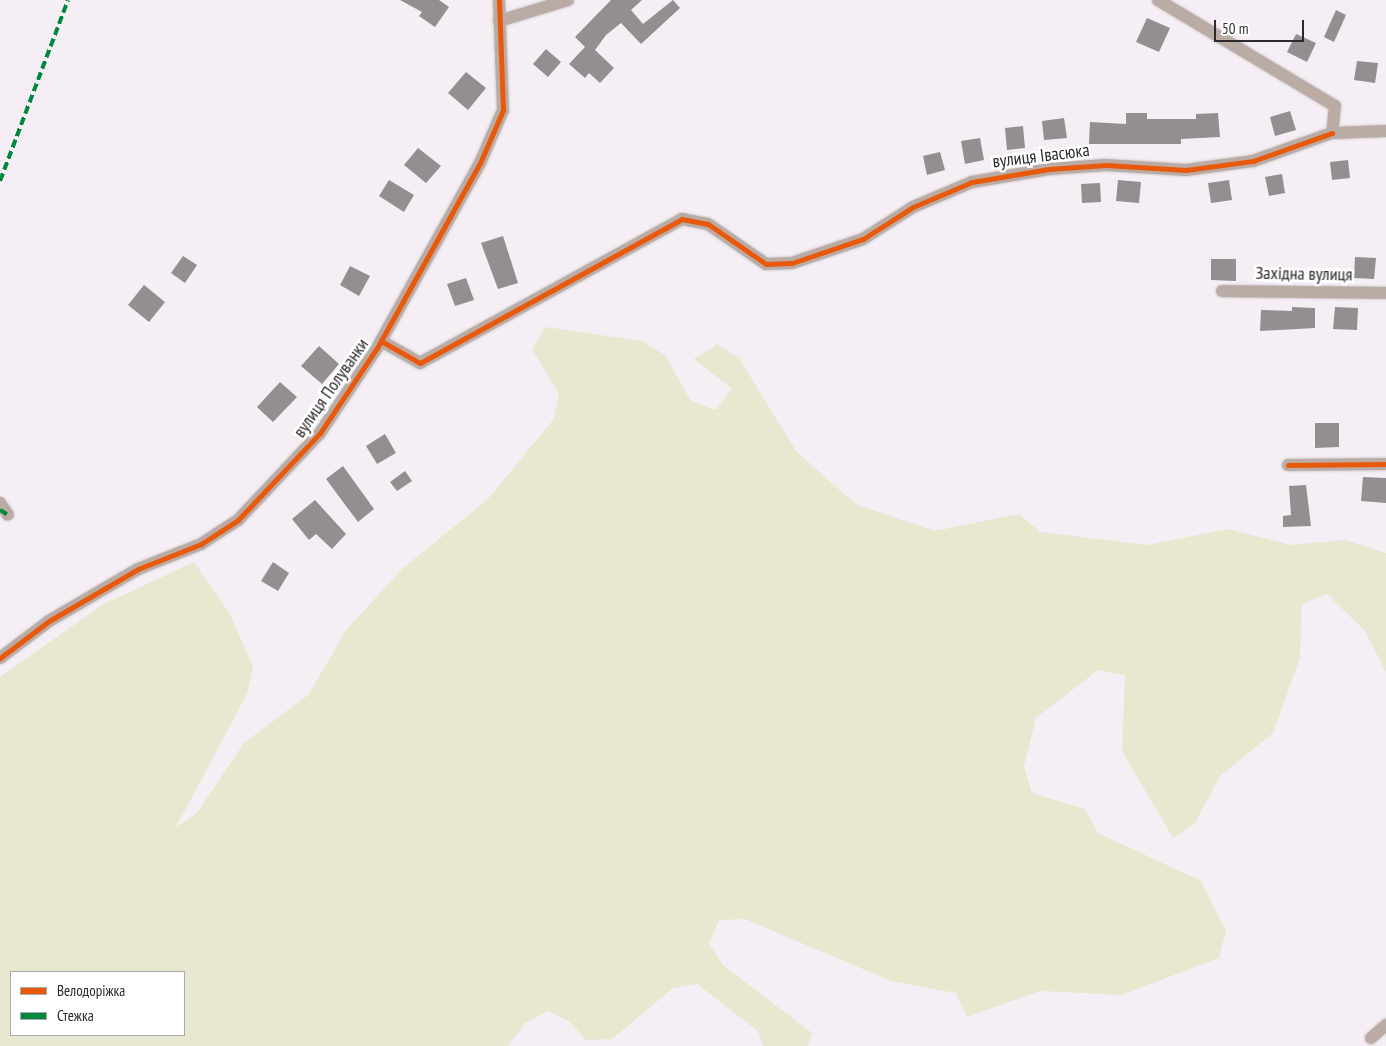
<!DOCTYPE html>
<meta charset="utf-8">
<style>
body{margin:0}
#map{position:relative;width:1386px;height:1046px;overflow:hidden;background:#f5eff5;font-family:"PT Sans Narrow",sans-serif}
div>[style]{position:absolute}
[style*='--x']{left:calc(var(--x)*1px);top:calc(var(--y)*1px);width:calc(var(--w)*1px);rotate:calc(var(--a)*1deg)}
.green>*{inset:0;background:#e8e7d0}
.building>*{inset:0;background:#938e90}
.roads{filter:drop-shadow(0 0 1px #d0ccd0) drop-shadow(0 0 1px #d0ccd0)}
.minor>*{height:12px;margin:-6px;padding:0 6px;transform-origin:6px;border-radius:6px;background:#baaca5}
.quiet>*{height:4px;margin-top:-2px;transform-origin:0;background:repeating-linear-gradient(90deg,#00873e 0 8px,transparent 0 12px)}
.cycleway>*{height:5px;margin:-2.5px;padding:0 2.5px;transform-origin:2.5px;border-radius:2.5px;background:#e8590c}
span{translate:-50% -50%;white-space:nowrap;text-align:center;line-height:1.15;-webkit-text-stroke:5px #fff;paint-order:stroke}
.street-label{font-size:18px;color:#2d292d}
.legend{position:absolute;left:10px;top:971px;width:175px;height:65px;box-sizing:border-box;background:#fff;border:1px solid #aba9ab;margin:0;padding:6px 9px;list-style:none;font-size:15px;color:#2d292d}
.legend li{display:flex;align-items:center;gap:10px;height:25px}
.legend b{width:25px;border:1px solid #aba9ab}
.scale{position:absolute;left:1214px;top:20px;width:90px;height:22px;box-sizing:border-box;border:2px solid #2d292d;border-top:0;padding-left:6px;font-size:15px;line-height:18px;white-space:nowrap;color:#2d292d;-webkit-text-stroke:4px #fff;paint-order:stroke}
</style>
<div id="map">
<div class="green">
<div style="clip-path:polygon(evenodd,546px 327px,641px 341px,665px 355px,691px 401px,716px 410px,732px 389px,694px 359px,717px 344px,739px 358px,796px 451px,836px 487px,858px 505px,935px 531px,1019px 514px,1040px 532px,1147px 545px,1228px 529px,1291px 545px,1345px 540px,1386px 553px,1386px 672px,1365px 631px,1327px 594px,1302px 604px,1300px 658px,1273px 733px,1220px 776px,1195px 823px,1173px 838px,1122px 751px,1125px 675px,1098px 670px,1036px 718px,1024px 767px,1032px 793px,1085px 809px,1098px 833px,1201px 881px,1226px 931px,1219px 958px,1121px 995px,1040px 991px,967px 1017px,956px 993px,891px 981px,745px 919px,719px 920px,709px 944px,724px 966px,812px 1033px,808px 1046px,763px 1046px,758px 1031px,697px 984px,673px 988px,612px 1039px,586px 1040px,570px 1022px,548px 1011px,525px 1023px,508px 1046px,0 1046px,0 677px,102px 605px,194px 562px,230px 614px,253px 667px,247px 694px,176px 827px,197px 813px,244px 743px,308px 695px,347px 629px,402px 569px,487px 500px,554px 419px,559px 394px,532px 349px,546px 327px,11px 972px,184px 972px,184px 1035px,11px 1035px,11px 972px)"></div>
</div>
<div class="building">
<div style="clip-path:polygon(400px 0,439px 0,449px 7px,435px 27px,419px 16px,422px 12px)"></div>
<div style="clip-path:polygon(611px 0,642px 0,631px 10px,643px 24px,673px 0,680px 8px,641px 44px,621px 23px,606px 35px,595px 50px,614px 68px,600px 83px,589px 73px,585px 78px,569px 64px,585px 47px,575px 37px)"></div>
<div style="clip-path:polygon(1336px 10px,1346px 15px,1334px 42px,1324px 37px)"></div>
<div style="clip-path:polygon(1147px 18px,1170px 28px,1159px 52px,1136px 42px)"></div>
<div style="clip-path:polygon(1296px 34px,1316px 43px,1307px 62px,1287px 52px)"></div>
<div style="clip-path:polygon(546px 49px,561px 62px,548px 77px,533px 64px)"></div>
<div style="clip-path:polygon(1357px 61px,1378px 63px,1375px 83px,1354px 80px)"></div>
<div style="clip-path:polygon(466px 72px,486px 88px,468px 110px,448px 93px)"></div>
<div style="clip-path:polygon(1290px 111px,1296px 130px,1275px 136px,1270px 117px)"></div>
<div style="clip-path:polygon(1126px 113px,1147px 113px,1147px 119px,1196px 119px,1196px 114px,1218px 113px,1220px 137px,1181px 139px,1181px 144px,1089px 144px,1090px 122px,1126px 124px)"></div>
<div style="clip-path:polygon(1064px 118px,1067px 138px,1044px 140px,1042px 121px)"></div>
<div style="clip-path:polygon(1023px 126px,1025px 148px,1007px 150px,1005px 128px)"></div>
<div style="clip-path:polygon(980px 138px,984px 160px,965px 164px,961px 141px)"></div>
<div style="clip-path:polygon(418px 148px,441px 166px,426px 183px,404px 165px)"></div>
<div style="clip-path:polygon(940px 152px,945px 170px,927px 175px,923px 156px)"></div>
<div style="clip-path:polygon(1348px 160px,1350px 178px,1332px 180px,1330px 162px)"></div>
<div style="clip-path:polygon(1282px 174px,1285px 193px,1269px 196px,1265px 177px)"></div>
<div style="clip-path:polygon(389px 180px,414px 195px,404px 212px,379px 196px)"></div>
<div style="clip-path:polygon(1118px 180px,1141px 182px,1139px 203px,1116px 201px)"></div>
<div style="clip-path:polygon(1229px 180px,1232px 200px,1211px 203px,1208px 183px)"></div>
<div style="clip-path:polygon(1100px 183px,1101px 202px,1082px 203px,1081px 184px)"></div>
<div style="clip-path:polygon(503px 236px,518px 283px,498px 289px,481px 243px)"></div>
<div style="clip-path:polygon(183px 256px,197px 265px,185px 283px,171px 273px)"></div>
<div style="clip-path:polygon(1355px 257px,1376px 258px,1374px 279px,1354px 278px)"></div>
<div style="clip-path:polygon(1211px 259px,1236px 259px,1236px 281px,1211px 280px)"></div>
<div style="clip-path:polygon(350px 266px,370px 276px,359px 296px,340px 285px)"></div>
<div style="clip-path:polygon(466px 278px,474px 300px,455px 306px,447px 284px)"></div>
<div style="clip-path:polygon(144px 285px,165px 302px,149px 322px,128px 305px)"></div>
<div style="clip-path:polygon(1292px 307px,1315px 308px,1315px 328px,1260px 331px,1261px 310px,1292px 311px)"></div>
<div style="clip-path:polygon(1335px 307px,1358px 308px,1357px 330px,1333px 329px)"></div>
<div style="clip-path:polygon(319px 346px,339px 364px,322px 384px,301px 366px)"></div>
<div style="clip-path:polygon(280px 382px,297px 397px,273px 422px,257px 407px)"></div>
<div style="clip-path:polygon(1315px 423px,1339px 423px,1339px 447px,1315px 448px)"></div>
<div style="clip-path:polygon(385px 434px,396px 453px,377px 464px,366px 446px)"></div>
<div style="clip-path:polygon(343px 466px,374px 509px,358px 522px,326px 479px)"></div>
<div style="clip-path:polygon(405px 471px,412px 481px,397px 491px,390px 482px)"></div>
<div style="clip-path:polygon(1363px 477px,1386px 478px,1386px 503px,1361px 501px)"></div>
<div style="clip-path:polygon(1306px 485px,1311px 526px,1283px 527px,1283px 516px,1291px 515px,1289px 486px)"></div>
<div style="clip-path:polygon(315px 500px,346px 534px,332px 549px,316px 534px,309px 540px,292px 519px)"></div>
<div style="clip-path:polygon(273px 562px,289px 573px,278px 591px,261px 581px)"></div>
</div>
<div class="roads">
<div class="minor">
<div style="--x:1158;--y:0;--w:206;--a:30.9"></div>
<div style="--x:1335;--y:106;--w:27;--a:96"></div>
<div style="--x:1332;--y:133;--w:54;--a:-2.1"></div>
<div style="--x:499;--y:21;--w:72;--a:-16.9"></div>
<div style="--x:1222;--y:291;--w:164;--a:0.7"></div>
<div style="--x:381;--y:341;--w:45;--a:29.4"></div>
<div style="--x:420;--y:363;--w:299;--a:-28.8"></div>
<div style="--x:682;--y:219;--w:26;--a:11"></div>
<div style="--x:708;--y:224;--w:70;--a:34.6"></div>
<div style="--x:766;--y:264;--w:26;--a:-2"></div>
<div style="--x:792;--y:263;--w:75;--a:-18.7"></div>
<div style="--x:863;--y:239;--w:59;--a:-32.6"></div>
<div style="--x:913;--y:207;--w:64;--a:-23"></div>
<div style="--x:972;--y:182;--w:78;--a:-9.6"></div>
<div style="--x:1049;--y:169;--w:57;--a:-4"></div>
<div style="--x:1106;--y:165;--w:80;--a:3.6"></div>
<div style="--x:1186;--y:170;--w:68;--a:-7.7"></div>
<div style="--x:1253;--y:161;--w:84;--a:-19.5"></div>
<div style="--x:1288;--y:465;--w:98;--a:-0.6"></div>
<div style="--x:0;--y:503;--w:14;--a:56"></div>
<div style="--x:0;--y:658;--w:61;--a:-37.1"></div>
<div style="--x:49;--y:621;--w:103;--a:-30.3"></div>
<div style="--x:138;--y:569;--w:68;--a:-21.6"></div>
<div style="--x:201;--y:544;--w:44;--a:-33"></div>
<div style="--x:238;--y:520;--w:120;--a:-46.7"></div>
<div style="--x:320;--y:433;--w:102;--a:-56.2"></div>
<div style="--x:377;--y:348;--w:212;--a:-60.9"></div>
<div style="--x:480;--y:163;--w:58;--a:-66.5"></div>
<div style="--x:503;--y:110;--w:110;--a:-92.1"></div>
<div style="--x:1371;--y:1038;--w:20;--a:-41"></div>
</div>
</div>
<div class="quiet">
<div style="--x:0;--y:181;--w:193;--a:-69.4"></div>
<div style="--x:0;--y:510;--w:9;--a:32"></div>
</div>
<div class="cycleway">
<div style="--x:381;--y:341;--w:45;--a:29.4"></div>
<div style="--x:420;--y:363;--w:299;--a:-28.8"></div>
<div style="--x:682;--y:219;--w:26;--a:11"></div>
<div style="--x:708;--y:224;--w:70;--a:34.6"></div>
<div style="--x:766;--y:264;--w:26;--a:-2"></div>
<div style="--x:792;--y:263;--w:75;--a:-18.7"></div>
<div style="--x:863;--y:239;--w:59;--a:-32.6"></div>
<div style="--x:913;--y:207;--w:64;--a:-23"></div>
<div style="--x:972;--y:182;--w:78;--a:-9.6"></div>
<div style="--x:1049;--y:169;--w:57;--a:-4"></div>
<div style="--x:1106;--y:165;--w:80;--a:3.6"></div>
<div style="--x:1186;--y:170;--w:68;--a:-7.7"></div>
<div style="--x:1253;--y:161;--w:84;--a:-19.5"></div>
<div style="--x:1288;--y:465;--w:98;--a:-0.6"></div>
<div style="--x:0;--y:658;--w:61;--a:-37.1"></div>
<div style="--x:49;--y:621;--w:103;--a:-30.3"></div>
<div style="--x:138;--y:569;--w:68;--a:-21.6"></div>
<div style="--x:201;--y:544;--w:44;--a:-33"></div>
<div style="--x:238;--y:520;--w:120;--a:-46.7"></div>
<div style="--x:320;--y:433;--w:102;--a:-56.2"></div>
<div style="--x:377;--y:348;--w:212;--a:-60.9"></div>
<div style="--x:480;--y:163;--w:58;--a:-66.5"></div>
<div style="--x:503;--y:110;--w:110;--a:-92.1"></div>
</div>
<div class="street-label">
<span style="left:1041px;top:156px;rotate:-7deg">вулиця Івасюка</span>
<span style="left:1304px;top:274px;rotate:1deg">Західна вулиця</span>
<span style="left:331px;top:388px;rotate:-55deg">вулиця Полуванки</span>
</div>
<ul class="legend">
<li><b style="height:6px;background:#e8590c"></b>Велодоріжка</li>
<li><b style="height:6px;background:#00873e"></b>Стежка</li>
</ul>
<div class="scale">50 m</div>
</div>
